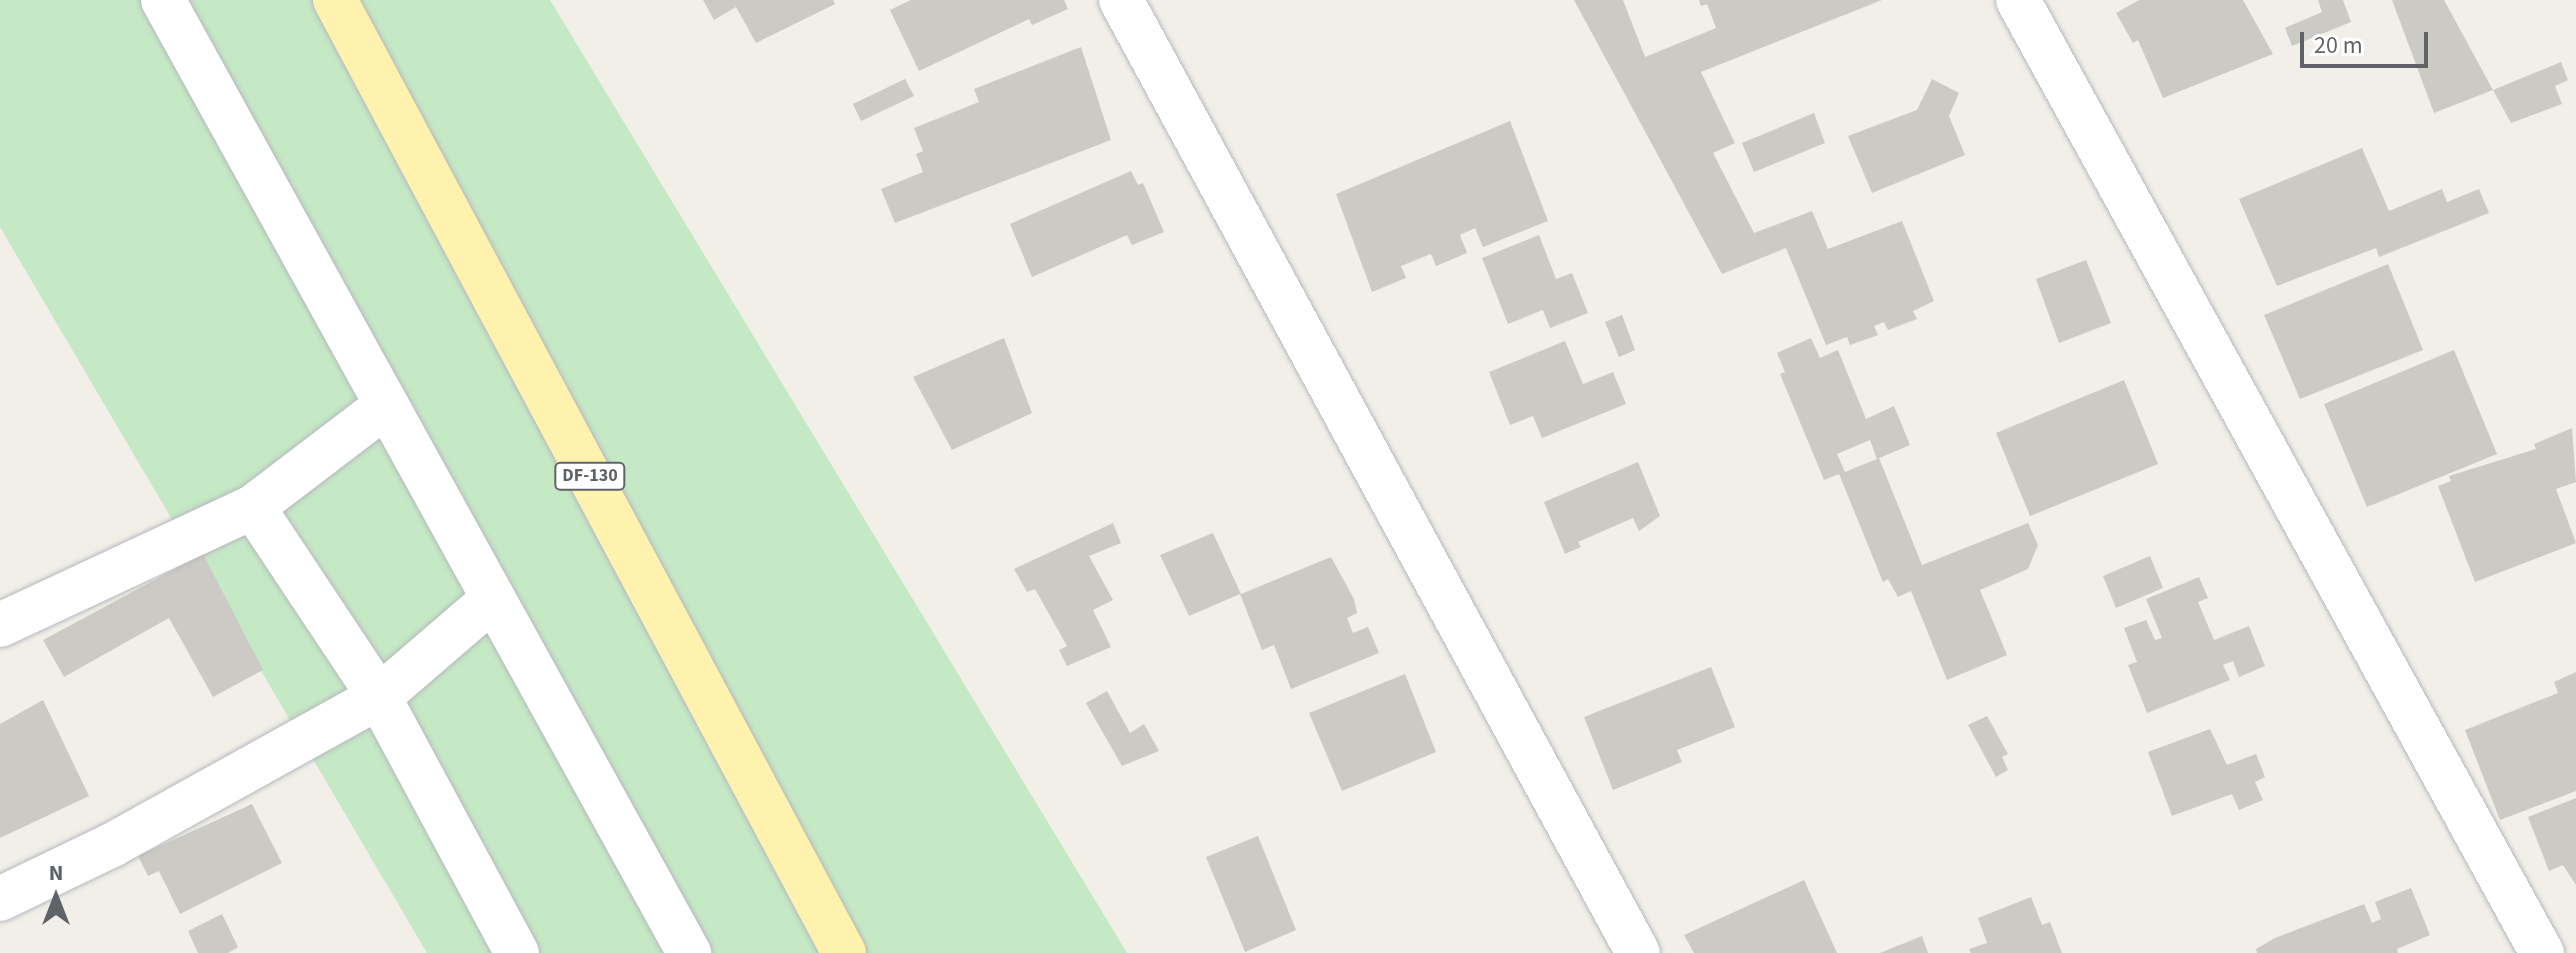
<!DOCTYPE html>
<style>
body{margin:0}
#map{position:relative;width:2576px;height:953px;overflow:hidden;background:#f1efe8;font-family:"Source Sans 3",sans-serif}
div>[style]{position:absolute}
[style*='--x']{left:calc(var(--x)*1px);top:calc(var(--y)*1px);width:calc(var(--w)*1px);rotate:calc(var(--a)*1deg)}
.green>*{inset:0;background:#c5e8c5}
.building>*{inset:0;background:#cccac5}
.roads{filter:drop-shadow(0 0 2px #b5b8bc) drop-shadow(0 0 2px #b5b8bc)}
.minor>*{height:44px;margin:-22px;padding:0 22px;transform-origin:22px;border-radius:22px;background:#fff}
.primary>*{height:44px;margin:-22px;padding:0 22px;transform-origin:22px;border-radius:22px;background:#fff2af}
span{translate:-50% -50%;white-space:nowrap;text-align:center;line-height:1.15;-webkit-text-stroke:6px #fff;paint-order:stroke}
.shield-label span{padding:2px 6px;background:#fff;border:2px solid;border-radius:6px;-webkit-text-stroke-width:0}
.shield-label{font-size:18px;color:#5f6368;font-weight:700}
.north{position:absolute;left:16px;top:857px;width:80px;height:80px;-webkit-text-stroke:6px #fff;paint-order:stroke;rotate:0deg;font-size:22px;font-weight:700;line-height:32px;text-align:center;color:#5f6368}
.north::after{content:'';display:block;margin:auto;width:28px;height:36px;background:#5f6368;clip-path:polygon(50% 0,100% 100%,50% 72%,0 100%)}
.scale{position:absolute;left:2300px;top:32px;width:128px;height:36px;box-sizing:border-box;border:4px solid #5f6368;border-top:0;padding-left:10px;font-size:24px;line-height:28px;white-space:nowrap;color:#5f6368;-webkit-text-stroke:6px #fff;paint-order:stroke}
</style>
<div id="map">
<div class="green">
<div style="clip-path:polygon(0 0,550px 0,1127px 953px,427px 953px,0 227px)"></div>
</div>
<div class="building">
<div style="clip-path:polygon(703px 0,833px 0,835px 4px,756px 43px,736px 7px,714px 20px)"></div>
<div style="clip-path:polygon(911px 0,1064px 0,1068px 9px,1032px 25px,1029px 19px,919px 71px,890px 10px)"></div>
<div style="clip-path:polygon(1574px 0,1623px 0,1645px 57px,1716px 28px,1707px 4px,1701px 6px,1699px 0,1882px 0,1701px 72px,1735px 143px,1713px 153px,1754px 233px,1812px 211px,1828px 249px,1902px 221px,1934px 301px,1913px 311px,1917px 319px,1888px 330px,1884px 322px,1874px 326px,1878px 335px,1850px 345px,1847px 337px,1826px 345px,1786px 248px,1722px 274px)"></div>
<div style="clip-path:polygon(2139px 0,2243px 0,2273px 54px,2163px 98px,2138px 40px,2133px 43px,2116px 13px)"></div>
<div style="clip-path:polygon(2318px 0,2343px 0,2351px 22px,2292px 46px,2285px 28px,2322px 12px)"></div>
<div style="clip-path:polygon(2392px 0,2444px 0,2493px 90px,2561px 62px,2568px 80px,2555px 86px,2562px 104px,2511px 123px,2493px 90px,2434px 113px)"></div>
<div style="clip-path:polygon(1081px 47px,1111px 140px,895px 223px,881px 189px,923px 172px,916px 154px,923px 151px,914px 128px,979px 102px,974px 89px)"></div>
<div style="clip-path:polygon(905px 79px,914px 96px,861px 121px,853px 104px)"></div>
<div style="clip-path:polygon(1932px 79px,1959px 93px,1949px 116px,1965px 155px,1872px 193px,1848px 136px,1917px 110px)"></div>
<div style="clip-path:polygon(1814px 113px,1825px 143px,1754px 172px,1742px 143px)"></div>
<div style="clip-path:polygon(1510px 121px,1548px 221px,1483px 247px,1475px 228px,1460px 235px,1467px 253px,1436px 266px,1431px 254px,1401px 266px,1406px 278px,1372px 292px,1336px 194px)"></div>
<div style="clip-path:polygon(2362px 148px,2389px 211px,2442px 189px,2447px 202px,2479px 189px,2489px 213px,2379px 257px,2376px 248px,2277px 286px,2239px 199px)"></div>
<div style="clip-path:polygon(1131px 171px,1138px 185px,1143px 183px,1164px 232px,1132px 245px,1127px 235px,1032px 277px,1010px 224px)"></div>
<div style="clip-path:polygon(1539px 235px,1556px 279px,1572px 273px,1588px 313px,1550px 328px,1543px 310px,1508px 324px,1482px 258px)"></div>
<div style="clip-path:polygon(2086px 260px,2111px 323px,2059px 343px,2036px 279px)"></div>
<div style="clip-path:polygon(2388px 264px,2423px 350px,2300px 399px,2264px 315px)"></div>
<div style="clip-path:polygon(1622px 315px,1635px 350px,1619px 357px,1605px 322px)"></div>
<div style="clip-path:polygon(1004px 338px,1032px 413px,952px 450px,913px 377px)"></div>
<div style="clip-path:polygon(1811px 338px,1820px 358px,1838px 350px,1866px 419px,1894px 406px,1910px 445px,1877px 459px,1870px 440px,1837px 454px,1845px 472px,1879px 458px,1922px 565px,2028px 523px,2038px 545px,2028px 569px,1980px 590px,2007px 655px,1947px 680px,1911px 591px,1898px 597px,1888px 579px,1883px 582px,1839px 474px,1824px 480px,1780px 374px,1785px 372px,1777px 353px)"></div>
<div style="clip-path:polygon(1565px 341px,1583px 384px,1613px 372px,1626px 404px,1542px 438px,1533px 416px,1510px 425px,1489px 372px)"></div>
<div style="clip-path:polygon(2454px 350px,2497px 454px,2367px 507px,2324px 404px)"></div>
<div style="clip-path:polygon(2124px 380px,2158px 464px,2030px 516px,1996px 433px)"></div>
<div style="clip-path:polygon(2572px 428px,2576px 482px,2556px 489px,2576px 543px,2475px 582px,2438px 486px,2451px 481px,2449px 476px,2536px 449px,2534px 444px)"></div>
<div style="clip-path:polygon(1638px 462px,1660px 516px,1639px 531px,1633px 518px,1578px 542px,1581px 547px,1565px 554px,1544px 502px)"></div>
<div style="clip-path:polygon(1113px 523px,1121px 543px,1089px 556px,1113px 600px,1093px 610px,1111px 647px,1067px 666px,1059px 650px,1067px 646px,1035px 589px,1027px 592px,1014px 569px)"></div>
<div style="clip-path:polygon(1213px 533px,1241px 594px,1331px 557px,1354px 599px,1357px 613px,1347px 618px,1353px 633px,1368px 627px,1379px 653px,1291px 689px,1274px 645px,1262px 650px,1240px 594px,1189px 616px,1160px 555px)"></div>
<div style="clip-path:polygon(203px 554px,263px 670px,213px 697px,169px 618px,64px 677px,43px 640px)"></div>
<div style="clip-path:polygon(2150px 556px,2163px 588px,2116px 608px,2103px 576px)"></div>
<div style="clip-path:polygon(2199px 577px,2208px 598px,2198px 602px,2214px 640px,2249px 626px,2265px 666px,2239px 677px,2233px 661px,2223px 665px,2230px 680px,2147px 713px,2128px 665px,2137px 662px,2124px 628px,2146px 620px,2155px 640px,2162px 638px,2146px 599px)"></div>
<div style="clip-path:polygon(1711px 667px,1735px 727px,1677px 750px,1682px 762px,1613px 790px,1584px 717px)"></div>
<div style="clip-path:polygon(2576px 672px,2576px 791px,2500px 820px,2465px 730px,2558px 693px,2554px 682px)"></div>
<div style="clip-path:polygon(1405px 674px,1436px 752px,1342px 791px,1309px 713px)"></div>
<div style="clip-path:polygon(1107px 691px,1130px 733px,1144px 724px,1159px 751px,1122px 766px,1086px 703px)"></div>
<div style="clip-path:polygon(43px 700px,89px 796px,0 838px,0 724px)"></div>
<div style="clip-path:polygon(1987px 716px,2008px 754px,2002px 757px,2008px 770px,1996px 777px,1968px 725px)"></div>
<div style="clip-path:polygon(2210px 729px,2227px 765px,2256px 754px,2265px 777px,2255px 782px,2263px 800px,2239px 810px,2232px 794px,2172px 816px,2148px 752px)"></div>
<div style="clip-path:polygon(2576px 798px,2576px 885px,2563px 865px,2549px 871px,2528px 817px)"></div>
<div style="clip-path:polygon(252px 804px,282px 863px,180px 914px,159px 871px,148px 876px,138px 856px)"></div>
<div style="clip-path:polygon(1258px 836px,1296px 930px,1245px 952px,1206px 857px)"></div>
<div style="clip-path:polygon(1804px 880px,1837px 953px,1694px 953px,1684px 935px)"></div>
<div style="clip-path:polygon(2411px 888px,2430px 935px,2397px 949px,2398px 953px,2257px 953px,2256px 949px,2275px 938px,2364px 904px,2372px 923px,2381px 919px,2375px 902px)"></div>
<div style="clip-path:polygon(2031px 897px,2042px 925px,2050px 922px,2062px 953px,1971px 953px,1969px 949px,1987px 943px,1978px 918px)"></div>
<div style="clip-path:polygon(222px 914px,238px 947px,228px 953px,198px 953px,188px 931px)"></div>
<div style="clip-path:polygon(1922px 936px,1928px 953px,1880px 953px)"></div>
</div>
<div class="roads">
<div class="minor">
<div style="--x:163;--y:0;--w:1089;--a:61.1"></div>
<div style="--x:1121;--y:0;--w:1084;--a:61.52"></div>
<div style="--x:2018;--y:0;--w:1088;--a:61.2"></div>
<div style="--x:253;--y:507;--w:228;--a:56.4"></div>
<div style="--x:379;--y:697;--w:291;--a:61.7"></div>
<div style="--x:0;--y:625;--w:279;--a:-25"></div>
<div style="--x:253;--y:507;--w:168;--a:-37.3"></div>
<div style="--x:0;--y:899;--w:124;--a:-25.7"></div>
<div style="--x:112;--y:845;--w:305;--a:-29"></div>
<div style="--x:379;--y:697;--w:150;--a:-40.7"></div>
</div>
<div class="primary">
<div style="--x:335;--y:0;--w:1080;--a:61.89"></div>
</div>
</div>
<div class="shield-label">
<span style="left:590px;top:476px">DF-130</span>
</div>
<div class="north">N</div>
<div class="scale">20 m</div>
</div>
